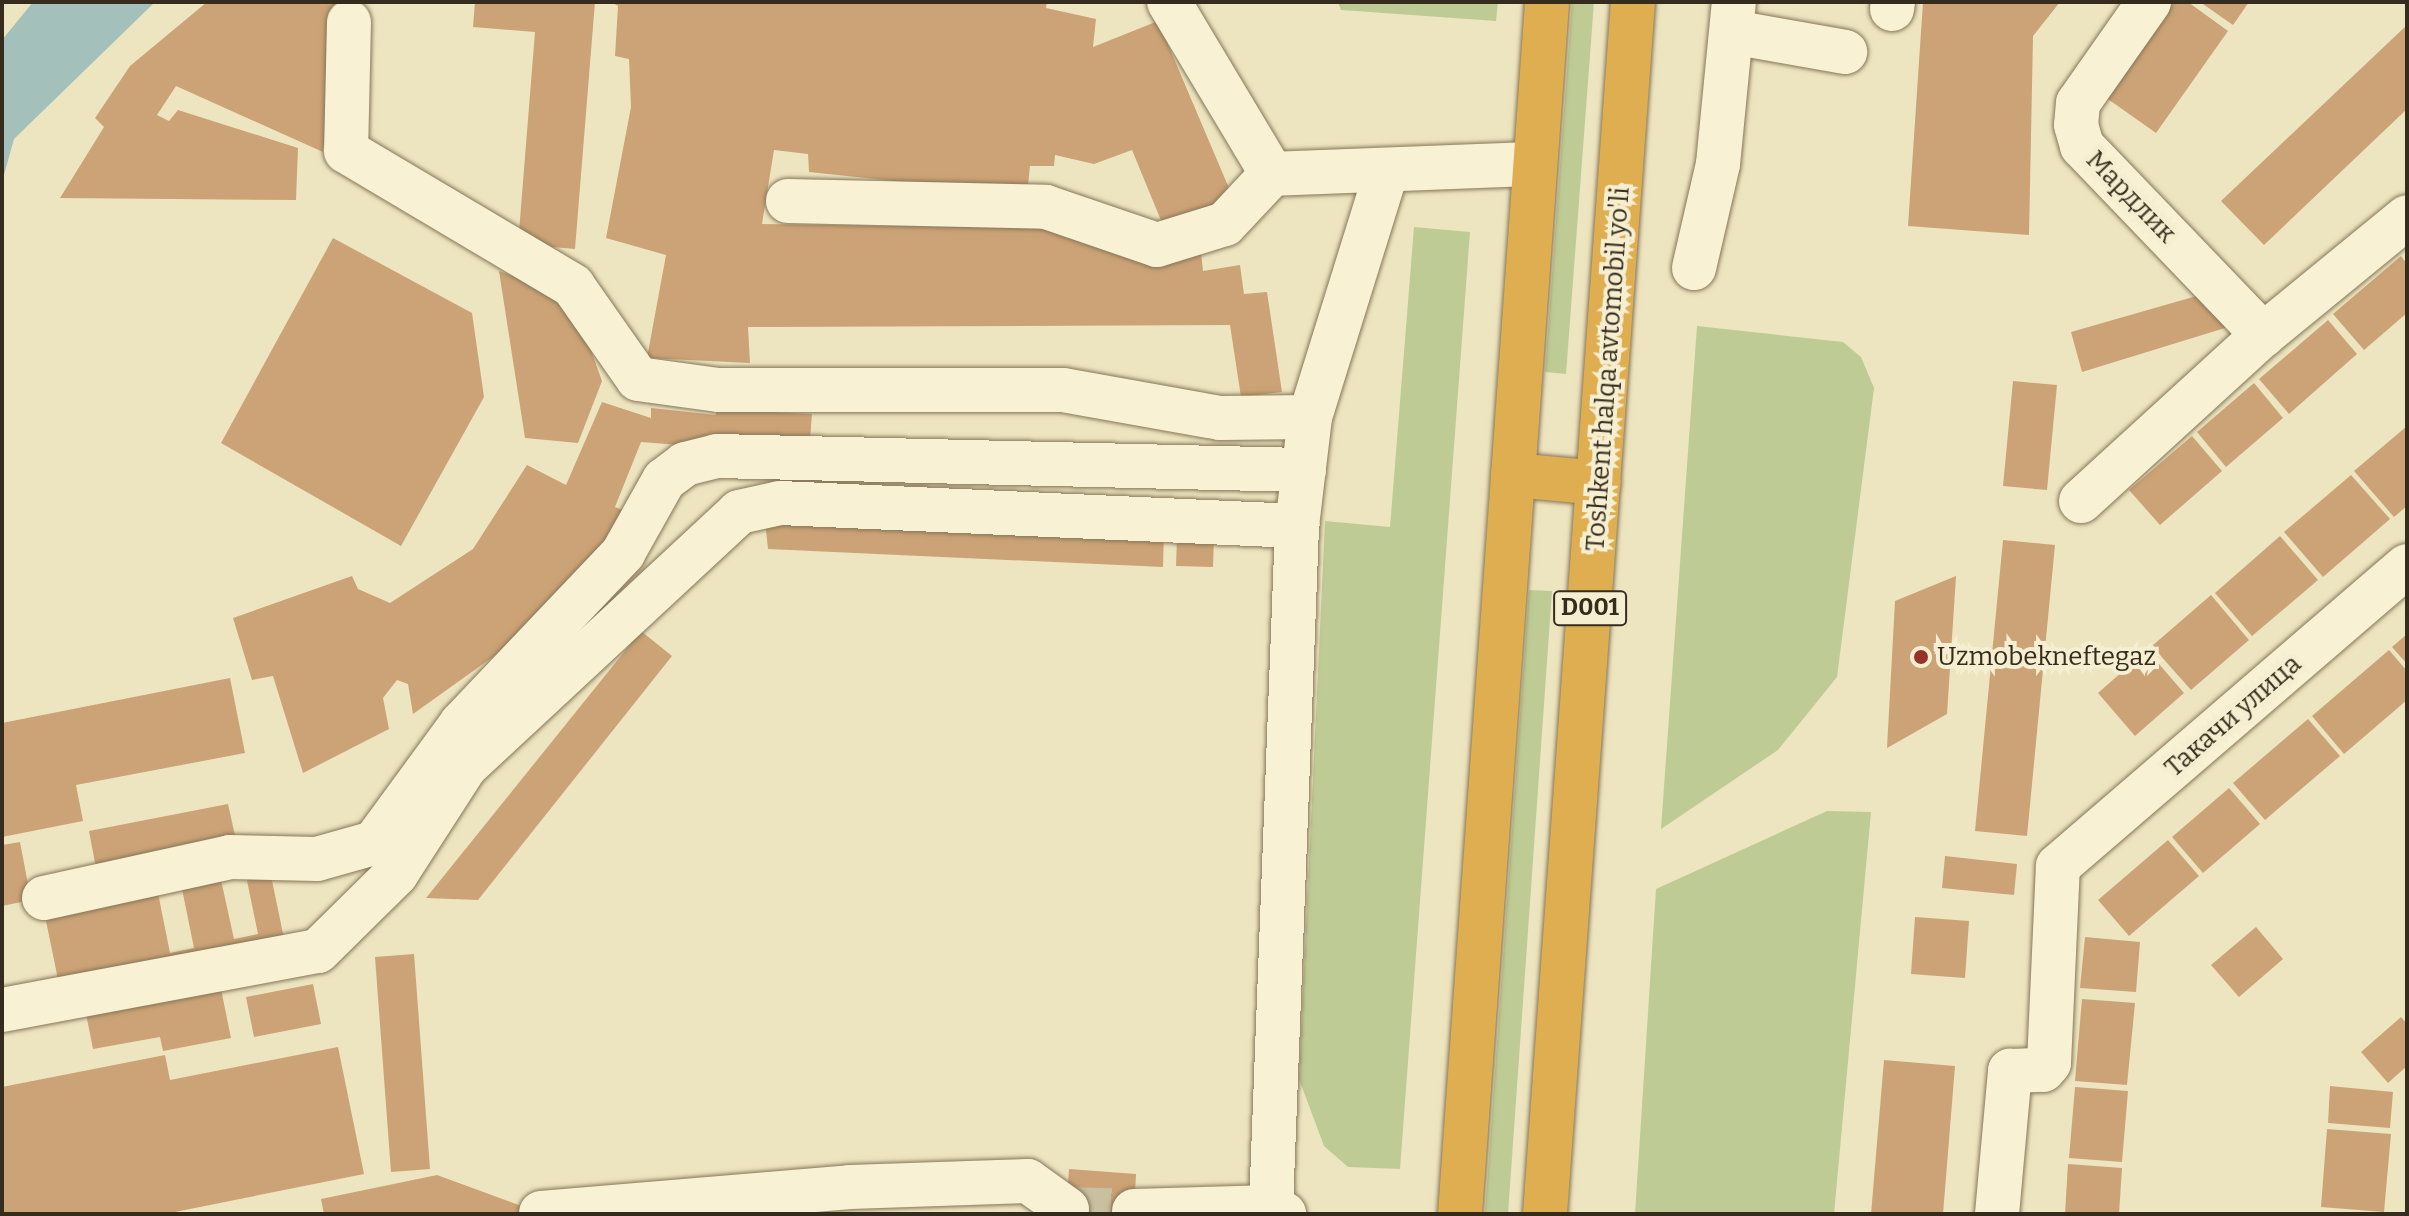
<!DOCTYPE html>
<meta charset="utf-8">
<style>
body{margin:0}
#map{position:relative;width:2409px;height:1216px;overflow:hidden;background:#ede5c0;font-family:Bitter,serif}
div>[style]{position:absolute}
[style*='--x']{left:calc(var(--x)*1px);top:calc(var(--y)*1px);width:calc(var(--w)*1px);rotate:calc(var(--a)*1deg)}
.green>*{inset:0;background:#bfcb94}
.water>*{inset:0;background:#a3c0ba}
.building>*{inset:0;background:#cca376}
.minor-tunnel>*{height:44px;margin-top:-22px;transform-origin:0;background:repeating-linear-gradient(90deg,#c8c09f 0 44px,transparent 0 66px)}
.roads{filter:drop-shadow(0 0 2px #867658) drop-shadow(0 0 2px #867658)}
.minor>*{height:44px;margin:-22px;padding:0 22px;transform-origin:22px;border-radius:22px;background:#f8f1d3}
.highway>*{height:44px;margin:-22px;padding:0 22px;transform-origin:22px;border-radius:22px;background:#deae50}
.dots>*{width:22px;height:22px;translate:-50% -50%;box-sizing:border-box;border:4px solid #f5eed0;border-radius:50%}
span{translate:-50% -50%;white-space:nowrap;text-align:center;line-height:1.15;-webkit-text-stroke:8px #f5eed0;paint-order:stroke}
.shield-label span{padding:2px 6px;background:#f5eed0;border:2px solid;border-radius:6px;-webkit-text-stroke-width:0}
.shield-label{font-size:24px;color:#362c1d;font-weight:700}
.street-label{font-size:26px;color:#362c1d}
.poi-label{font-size:26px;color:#362c1d}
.left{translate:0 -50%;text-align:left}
.frame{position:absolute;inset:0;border:4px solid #362c1d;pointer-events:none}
</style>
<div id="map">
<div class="green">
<div style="clip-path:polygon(1338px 2px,1498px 2px,1496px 21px,1341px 10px)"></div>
<div style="clip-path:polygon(1572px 2px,1594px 2px,1566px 374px,1545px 372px)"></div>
<div style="clip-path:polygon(1414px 227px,1470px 232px,1400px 1169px,1348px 1167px,1324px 1146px,1299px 1079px,1325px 521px,1390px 527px)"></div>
<div style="clip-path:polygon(1697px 326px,1843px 342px,1861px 357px,1874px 388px,1837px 677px,1778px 750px,1661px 829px)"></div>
<div style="clip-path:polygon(1529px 590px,1552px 591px,1508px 1214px,1485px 1214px)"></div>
<div style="clip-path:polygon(1827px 811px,1871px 812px,1834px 1214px,1635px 1214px,1656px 889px)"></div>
</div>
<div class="water">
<div style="clip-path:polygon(33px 2px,155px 2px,14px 139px,2px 182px,2px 40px)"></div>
</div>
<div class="building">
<div style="clip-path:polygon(207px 2px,338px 2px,323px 152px,176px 86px,157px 115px,169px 121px,178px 110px,298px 148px,296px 200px,60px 198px,104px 127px,95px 118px,130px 66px)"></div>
<div style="clip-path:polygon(475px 2px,595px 2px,575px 249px,518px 244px,535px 32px,473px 27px)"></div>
<div style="clip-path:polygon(611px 2px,1047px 2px,1046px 8px,1096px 19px,1093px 47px,1158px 21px,1237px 207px,1167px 235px,1132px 150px,1094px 164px,1055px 155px,1054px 166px,1030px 166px,1027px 195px,809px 172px,808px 154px,774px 150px,762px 224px,1107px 229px,1200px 243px,1203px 271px,1240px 265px,1244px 294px,1267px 292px,1282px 392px,1241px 397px,1230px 325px,748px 327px,750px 363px,647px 358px,666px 255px,606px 238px,631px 107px,629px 59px,615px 56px,618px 6px)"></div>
<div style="clip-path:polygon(1923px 2px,2060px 2px,2033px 36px,2029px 235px,1908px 226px)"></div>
<div style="clip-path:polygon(2174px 2px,2188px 2px,2228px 31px,2156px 133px,2105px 97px)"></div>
<div style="clip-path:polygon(2200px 2px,2249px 2px,2233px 25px)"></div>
<div style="clip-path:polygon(2407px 25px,2407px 109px,2264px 245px,2221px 201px)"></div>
<div style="clip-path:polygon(333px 238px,472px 313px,484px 397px,401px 546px,221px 443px)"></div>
<div style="clip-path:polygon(2401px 256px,2407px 264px,2407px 313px,2364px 350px,2333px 314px)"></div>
<div style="clip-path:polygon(499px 271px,572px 298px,602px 381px,578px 443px,525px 438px)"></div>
<div style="clip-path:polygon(2200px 295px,2238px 324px,2082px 372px,2071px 332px)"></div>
<div style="clip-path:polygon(2328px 320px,2357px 354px,2289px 414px,2259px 379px)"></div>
<div style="clip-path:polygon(2013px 381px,2057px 385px,2047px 490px,2003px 486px)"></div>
<div style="clip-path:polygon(2254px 383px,2283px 418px,2226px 467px,2197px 432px)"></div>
<div style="clip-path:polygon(602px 402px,651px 418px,651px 408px,716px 415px,716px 409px,812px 414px,810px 440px,717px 448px,641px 442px,615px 507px,633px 514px,528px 632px,413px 714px,408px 684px,397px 680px,383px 698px,389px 729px,303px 773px,273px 676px,252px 680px,233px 618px,352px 576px,358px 589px,390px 603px,473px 549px,527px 465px,566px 485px)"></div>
<div style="clip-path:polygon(2407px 426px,2407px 506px,2394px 517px,2354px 471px)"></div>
<div style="clip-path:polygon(2192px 436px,2222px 471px,2160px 525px,2129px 490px)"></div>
<div style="clip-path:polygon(2351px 475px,2390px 519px,2323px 577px,2284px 532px)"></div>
<div style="clip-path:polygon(765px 521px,1164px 531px,1163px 567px,768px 549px)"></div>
<div style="clip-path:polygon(1177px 536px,1214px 536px,1213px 567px,1176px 566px)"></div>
<div style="clip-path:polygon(2280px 536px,2318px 580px,2252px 636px,2215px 593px)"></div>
<div style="clip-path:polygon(2003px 540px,2055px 545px,2027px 836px,1975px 831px)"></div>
<div style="clip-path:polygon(1956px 576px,1947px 714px,1887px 748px,1895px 601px)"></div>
<div style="clip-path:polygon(2211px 595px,2249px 640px,2191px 690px,2152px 646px)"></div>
<div style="clip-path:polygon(641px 631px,672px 656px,478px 900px,426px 898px)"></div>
<div style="clip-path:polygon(2407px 634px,2407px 664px,2392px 647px)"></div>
<div style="clip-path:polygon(2147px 650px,2184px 693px,2135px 736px,2098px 693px)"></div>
<div style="clip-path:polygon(2389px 650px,2407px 671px,2407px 700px,2344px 754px,2312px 716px)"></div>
<div style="clip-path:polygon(230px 678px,245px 753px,76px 785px,83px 821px,2px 837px,2px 723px)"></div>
<div style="clip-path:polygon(2308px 719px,2340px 756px,2265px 820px,2233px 783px)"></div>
<div style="clip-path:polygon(2229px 788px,2260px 824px,2203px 873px,2172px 837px)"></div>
<div style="clip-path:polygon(228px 804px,236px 840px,96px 868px,89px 831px)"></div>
<div style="clip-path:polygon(2168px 840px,2199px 876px,2129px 936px,2098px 900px)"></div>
<div style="clip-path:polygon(20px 842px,31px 900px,2px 906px,2px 845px)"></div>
<div style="clip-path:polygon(1945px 856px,2017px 864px,2014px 895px,1942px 888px)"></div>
<div style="clip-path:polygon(270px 871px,286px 948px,61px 994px,45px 916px,158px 893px,170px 953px,194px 948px,182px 889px,221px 880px,234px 939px,258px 934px,246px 876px)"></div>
<div style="clip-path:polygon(1915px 917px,1969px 921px,1965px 978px,1911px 974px)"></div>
<div style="clip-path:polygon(2256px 927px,2283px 959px,2239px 997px,2211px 965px)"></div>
<div style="clip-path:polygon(2085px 937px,2140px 942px,2136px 992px,2080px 988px)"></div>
<div style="clip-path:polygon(414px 954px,430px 1169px,391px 1172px,375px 957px)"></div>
<div style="clip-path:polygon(313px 984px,321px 1024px,254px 1037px,246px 997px)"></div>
<div style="clip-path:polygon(221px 989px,231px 1038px,163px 1051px,160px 1037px,93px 1049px,86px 1014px)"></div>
<div style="clip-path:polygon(2082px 999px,2135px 1003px,2127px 1085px,2075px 1081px)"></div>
<div style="clip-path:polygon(2401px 1017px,2407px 1024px,2407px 1066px,2388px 1083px,2361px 1052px)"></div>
<div style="clip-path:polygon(338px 1047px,364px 1174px,165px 1214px,2px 1214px,2px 1087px,165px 1055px,170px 1080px)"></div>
<div style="clip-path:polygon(1884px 1060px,1955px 1066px,1943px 1214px,1871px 1214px)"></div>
<div style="clip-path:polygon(2330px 1086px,2393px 1092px,2390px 1128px,2328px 1123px)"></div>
<div style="clip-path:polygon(2075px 1087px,2128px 1091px,2122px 1162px,2069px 1158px)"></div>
<div style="clip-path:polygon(2327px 1129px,2391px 1134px,2384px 1212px,2321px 1207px)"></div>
<div style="clip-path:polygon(2068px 1164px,2122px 1168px,2119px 1214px,2065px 1214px)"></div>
<div style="clip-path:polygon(1069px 1169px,1136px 1174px,1134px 1214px,1066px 1214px)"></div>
<div style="clip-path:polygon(437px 1175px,543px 1214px,324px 1214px,321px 1199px)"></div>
</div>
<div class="minor-tunnel">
<div style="--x:1067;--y:1209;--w:67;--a:1.7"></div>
</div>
<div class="roads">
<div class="minor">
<div style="--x:1169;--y:2;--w:200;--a:59.1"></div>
<div style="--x:1272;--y:174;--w:263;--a:-2.2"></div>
<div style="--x:2149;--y:2;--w:123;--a:125.1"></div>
<div style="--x:2078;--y:103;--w:22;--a:95"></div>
<div style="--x:2076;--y:125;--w:22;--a:74"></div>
<div style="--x:2082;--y:146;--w:262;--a:46.2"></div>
<div style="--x:1892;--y:9;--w:7;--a:-82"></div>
<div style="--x:349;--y:22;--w:129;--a:91.3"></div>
<div style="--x:346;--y:151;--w:264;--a:30.7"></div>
<div style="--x:573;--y:286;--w:113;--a:55"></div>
<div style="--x:638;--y:379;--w:81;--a:7.8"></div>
<div style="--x:718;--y:390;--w:345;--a:0"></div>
<div style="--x:1063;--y:390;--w:159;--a:10.1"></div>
<div style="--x:1220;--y:418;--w:90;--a:-0.6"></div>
<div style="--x:1732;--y:32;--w:115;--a:10"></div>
<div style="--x:788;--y:201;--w:258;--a:1.3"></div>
<div style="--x:1046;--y:207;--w:117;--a:18.9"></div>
<div style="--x:1157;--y:245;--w:71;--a:-17.2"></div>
<div style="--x:1225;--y:224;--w:69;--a:-46.8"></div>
<div style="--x:1694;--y:268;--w:107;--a:-77"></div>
<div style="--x:1718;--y:164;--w:163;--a:-84.4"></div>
<div style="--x:2081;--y:501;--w:246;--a:-42.4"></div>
<div style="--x:2263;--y:335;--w:186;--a:-39.3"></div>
<div style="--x:44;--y:898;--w:190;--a:-12.4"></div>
<div style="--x:230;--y:857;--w:87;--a:1.3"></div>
<div style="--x:317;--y:859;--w:59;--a:-15.7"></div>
<div style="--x:374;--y:843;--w:147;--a:-53.8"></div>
<div style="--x:461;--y:724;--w:236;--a:-46.5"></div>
<div style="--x:623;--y:553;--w:84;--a:-60.7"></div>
<div style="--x:664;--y:480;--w:26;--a:-37"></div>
<div style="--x:685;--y:464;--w:33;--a:-14"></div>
<div style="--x:717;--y:456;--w:587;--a:1.37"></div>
<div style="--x:2;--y:1010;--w:321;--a:-10.6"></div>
<div style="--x:318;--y:951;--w:110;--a:-44.6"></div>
<div style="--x:396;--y:874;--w:127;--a:-57.2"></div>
<div style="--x:465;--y:767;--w:374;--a:-42.9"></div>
<div style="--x:739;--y:512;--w:42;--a:-12.4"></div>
<div style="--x:780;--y:503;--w:518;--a:2.55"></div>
<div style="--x:1297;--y:526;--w:110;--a:-83.2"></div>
<div style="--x:1310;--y:417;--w:256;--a:-72.7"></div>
<div style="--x:1271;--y:1207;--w:681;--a:-87.81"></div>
<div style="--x:1134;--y:1211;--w:137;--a:-1.7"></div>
<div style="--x:1271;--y:1207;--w:15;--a:28"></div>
<div style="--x:541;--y:1213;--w:310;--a:-4.8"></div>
<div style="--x:850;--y:1187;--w:178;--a:-1.9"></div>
<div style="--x:1028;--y:1181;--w:48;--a:35.7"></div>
<div style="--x:1997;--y:1214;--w:144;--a:-84.8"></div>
<div style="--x:2010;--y:1071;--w:33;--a:-2"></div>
<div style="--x:2043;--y:1070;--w:9;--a:-49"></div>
<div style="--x:2049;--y:1063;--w:197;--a:-87.4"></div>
<div style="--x:2058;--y:866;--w:460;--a:-40.7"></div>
</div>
<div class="highway">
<div style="--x:1513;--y:475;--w:86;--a:5.3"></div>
<div style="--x:1460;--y:1214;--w:1215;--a:-85.89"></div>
<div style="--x:1545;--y:1214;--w:1215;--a:-85.85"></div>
</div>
</div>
<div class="dots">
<div style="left:1921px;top:657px;background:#953328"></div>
</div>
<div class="shield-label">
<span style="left:1590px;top:608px">D001</span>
</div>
<div class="street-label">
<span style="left:2131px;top:197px;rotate:46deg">Мардлик</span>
<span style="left:1608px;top:369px;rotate:-86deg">Toshkent halqa avtomobil yo'li</span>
<span style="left:2233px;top:716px;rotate:-41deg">Такачи улица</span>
</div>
<div class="poi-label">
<span class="left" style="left:1937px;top:657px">Uzmobekneftegaz</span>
</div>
<div class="frame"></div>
</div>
